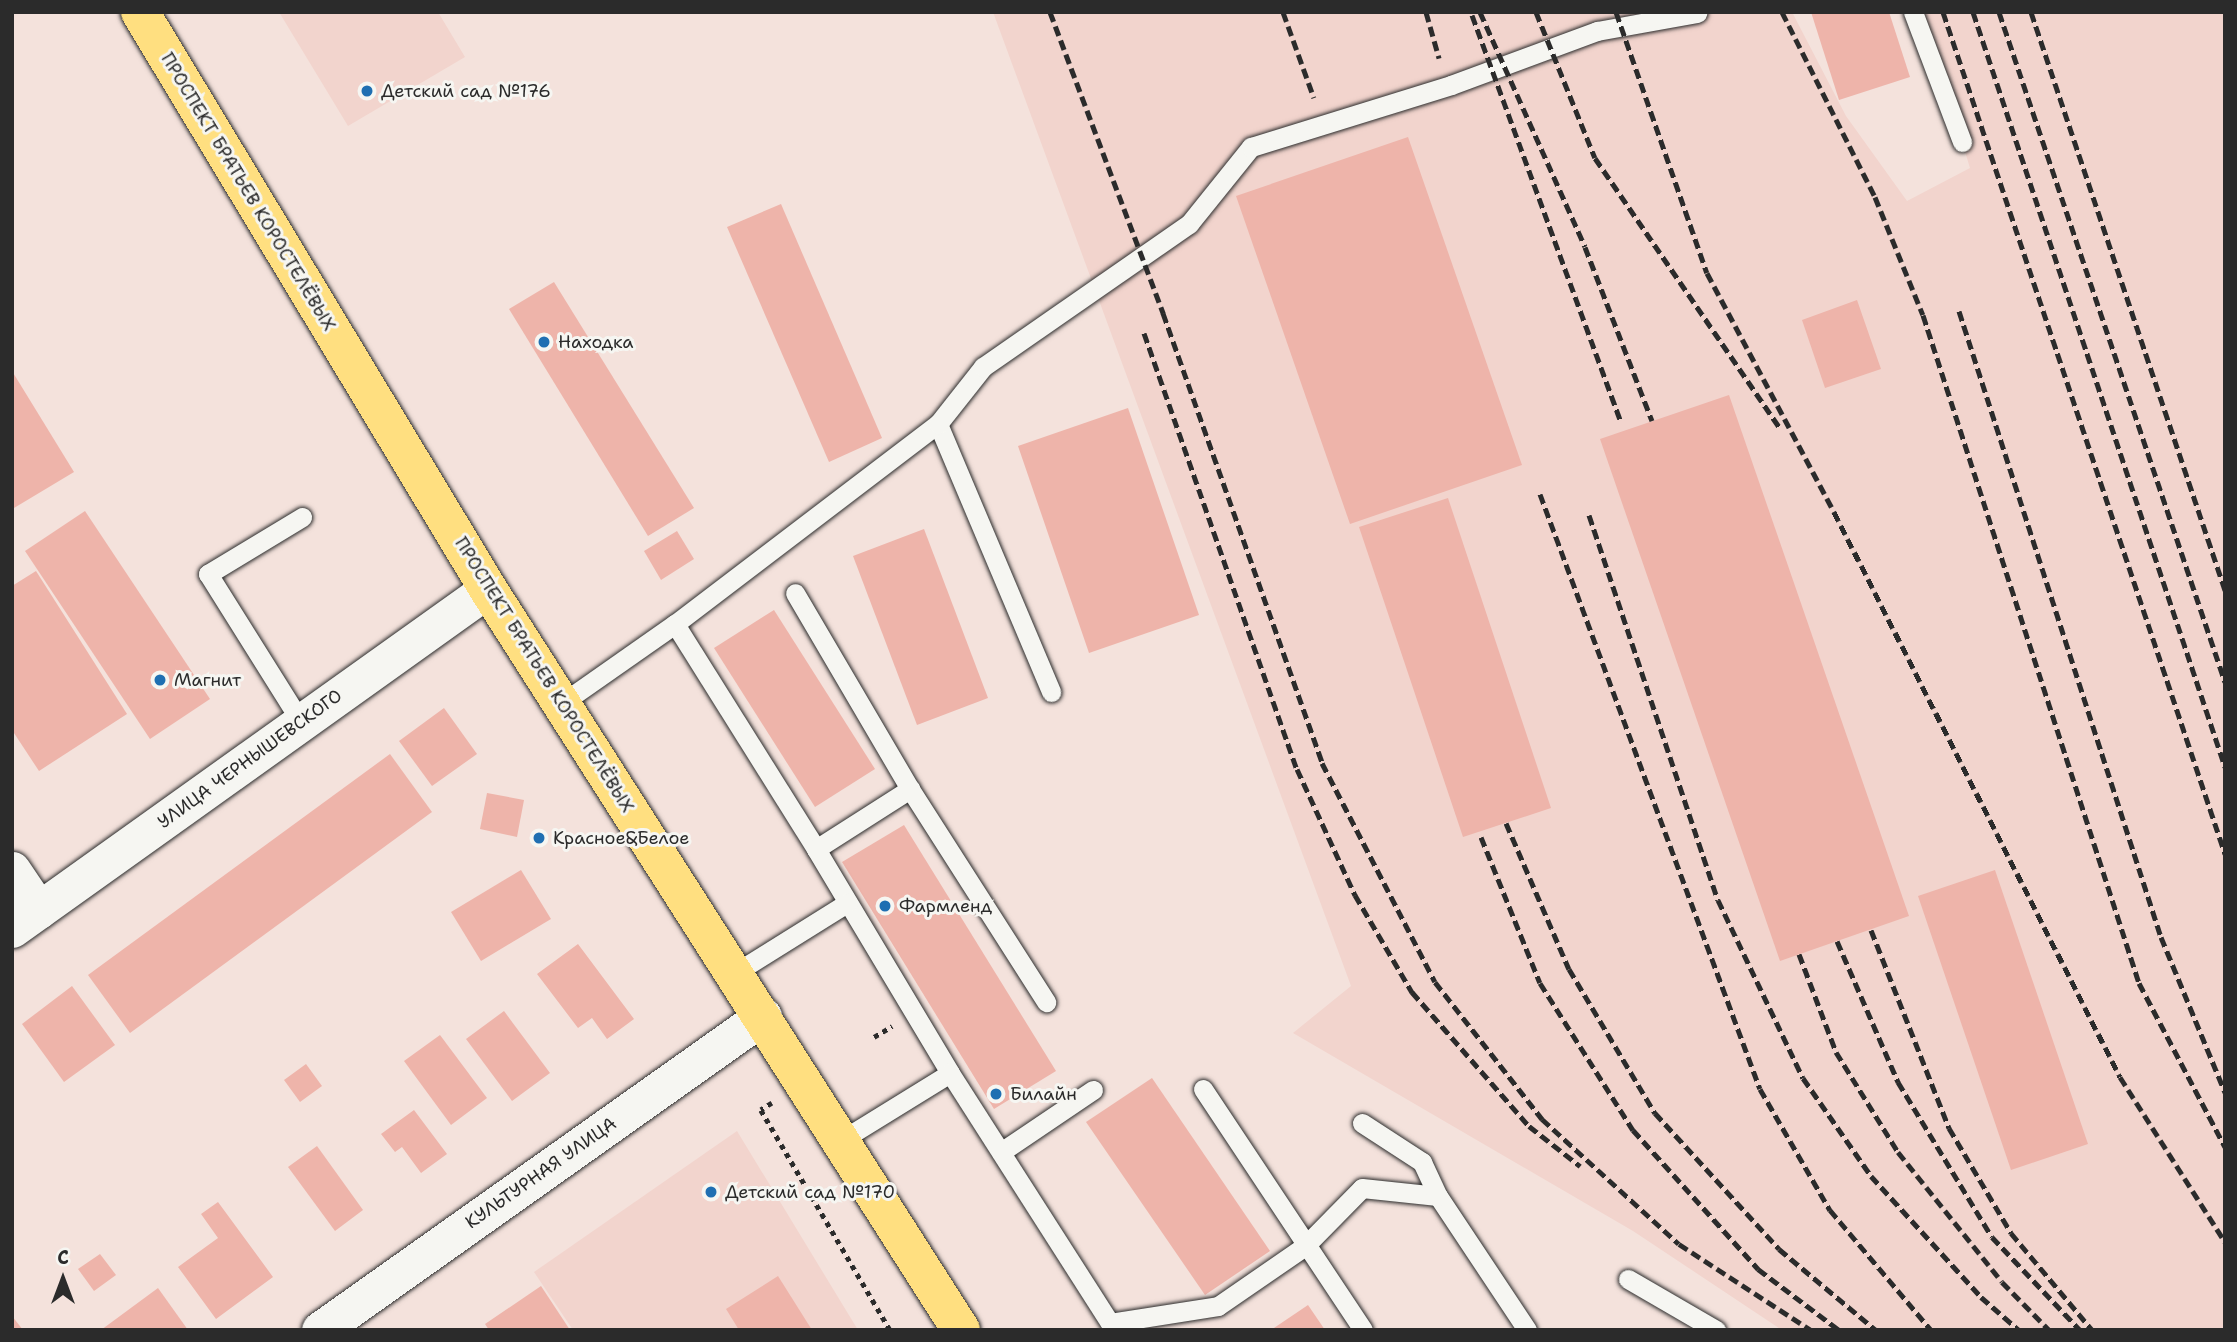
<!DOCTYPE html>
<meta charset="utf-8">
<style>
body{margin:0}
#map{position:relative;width:2237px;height:1342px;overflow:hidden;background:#f4e2dc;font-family:"Shantell Sans",sans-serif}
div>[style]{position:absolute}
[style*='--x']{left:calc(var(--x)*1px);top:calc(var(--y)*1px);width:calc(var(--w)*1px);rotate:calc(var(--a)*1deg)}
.built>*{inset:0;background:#f2d4cd}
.building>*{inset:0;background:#eeb4aa}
.path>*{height:4.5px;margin-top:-2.25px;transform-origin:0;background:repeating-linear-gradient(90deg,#2b2b2b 0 5px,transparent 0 10px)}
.roads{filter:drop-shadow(0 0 2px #2b2b2b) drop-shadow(0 0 2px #2b2b2b)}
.lane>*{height:19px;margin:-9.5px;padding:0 9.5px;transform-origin:9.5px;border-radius:9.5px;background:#f6f6f2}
.street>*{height:37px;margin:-18.5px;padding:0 18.5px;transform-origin:18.5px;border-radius:18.5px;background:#f6f6f2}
.primary>*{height:38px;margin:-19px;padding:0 19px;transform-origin:19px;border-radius:19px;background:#ffdf80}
.rail>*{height:5px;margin-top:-2.5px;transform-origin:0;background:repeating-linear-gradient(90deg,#2b2b2b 0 10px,transparent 0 15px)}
.dots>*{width:19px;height:19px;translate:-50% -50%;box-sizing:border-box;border:4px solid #f6f6f2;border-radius:50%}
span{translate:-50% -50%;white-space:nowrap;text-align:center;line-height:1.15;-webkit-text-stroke:6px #f6f6f2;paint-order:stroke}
.poi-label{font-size:18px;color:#2b2b2b}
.left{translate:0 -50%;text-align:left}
.street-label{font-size:18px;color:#2b2b2b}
.frame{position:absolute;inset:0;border:14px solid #2b2b2b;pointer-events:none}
.north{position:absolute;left:28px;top:1244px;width:70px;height:70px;-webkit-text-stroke:5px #f6f6f2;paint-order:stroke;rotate:0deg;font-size:19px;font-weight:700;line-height:28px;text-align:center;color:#2b2b2b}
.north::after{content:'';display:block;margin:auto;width:24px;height:32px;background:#2b2b2b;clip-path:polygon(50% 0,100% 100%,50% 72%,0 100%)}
</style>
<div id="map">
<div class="built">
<div style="clip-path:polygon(279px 12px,438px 12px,465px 57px,348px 126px)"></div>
<div style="clip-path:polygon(993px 12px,1792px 12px,1846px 116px,1907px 201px,1970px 168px,1922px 12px,2225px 12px,2225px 1330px,1782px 1330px,1633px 1231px,1293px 1033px,1351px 986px)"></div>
<div style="clip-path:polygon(737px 1131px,858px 1330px,573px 1330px,534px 1272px)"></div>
</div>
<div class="building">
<div style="clip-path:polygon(1811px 12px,1889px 12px,1910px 77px,1839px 100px)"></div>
<div style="clip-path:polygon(1408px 137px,1522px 465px,1350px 524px,1236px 196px)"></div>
<div style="clip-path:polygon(781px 204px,882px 438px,829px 462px,727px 227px)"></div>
<div style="clip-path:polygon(554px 282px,694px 508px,648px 536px,509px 309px)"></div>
<div style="clip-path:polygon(1857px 300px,1881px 369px,1825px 388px,1802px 320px)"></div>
<div style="clip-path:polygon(12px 371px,74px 472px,14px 508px,12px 504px)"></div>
<div style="clip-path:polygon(1729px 395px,1909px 916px,1780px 961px,1600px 439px)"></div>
<div style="clip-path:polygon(1128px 408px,1199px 615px,1089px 653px,1018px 446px)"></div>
<div style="clip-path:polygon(1448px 498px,1551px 808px,1463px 837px,1359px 527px)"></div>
<div style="clip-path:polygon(85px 511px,210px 699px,150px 739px,25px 551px)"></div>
<div style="clip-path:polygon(924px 529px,988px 698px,917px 725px,853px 556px)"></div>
<div style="clip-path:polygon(677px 531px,694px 559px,661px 580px,644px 551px)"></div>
<div style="clip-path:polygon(36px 571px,127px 714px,39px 771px,12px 730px,12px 586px)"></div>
<div style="clip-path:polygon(774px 610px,875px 769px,815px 807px,714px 648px)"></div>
<div style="clip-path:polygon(444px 708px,477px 754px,432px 786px,399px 741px)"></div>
<div style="clip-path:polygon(390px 754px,432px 812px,130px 1033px,88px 975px)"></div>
<div style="clip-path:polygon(487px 793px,524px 800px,517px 837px,480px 829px)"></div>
<div style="clip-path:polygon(904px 825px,1056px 1071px,994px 1109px,842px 862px)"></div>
<div style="clip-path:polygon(521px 870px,551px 919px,481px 961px,451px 912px)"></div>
<div style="clip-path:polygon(1995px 870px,2088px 1144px,2011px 1170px,1918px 896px)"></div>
<div style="clip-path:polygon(578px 944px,634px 1019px,607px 1039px,592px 1018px,578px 1028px,537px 974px)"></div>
<div style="clip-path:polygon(72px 986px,115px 1045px,64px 1082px,22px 1024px)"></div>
<div style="clip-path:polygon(504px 1011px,550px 1073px,512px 1101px,466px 1039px)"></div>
<div style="clip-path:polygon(440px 1035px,487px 1098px,451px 1125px,404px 1061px)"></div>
<div style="clip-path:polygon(306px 1064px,322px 1086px,300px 1102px,284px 1080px)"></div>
<div style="clip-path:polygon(1152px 1078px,1270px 1251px,1205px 1295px,1086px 1122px)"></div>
<div style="clip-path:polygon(414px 1110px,447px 1154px,421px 1173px,402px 1147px,395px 1152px,381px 1134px)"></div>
<div style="clip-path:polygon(317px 1146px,363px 1210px,335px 1231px,288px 1167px)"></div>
<div style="clip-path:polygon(218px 1202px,273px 1277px,216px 1319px,178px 1267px,218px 1238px,201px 1214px)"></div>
<div style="clip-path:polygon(100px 1254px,116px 1275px,94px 1291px,78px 1269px)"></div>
<div style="clip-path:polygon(778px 1276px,812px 1330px,739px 1330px,726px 1309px)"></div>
<div style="clip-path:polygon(541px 1286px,570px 1330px,489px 1330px,485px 1324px)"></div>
<div style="clip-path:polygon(158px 1288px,188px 1330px,101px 1330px)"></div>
<div style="clip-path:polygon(1308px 1305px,1325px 1330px,1271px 1330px)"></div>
<div style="clip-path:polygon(12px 1316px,23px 1330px,12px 1330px)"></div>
</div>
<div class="path">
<div style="--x:874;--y:1037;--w:21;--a:-31"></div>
<div style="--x:772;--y:1103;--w:13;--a:148"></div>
<div style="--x:761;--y:1110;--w:255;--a:59.6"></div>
</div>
<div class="roads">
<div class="lane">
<div style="--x:1913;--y:12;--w:139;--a:69.3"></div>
<div style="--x:938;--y:424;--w:291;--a:67.1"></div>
<div style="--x:675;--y:624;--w:266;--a:57.9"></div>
<div style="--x:816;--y:849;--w:112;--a:-32.6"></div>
<div style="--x:910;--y:789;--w:227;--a:-120.4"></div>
<div style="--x:562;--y:703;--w:138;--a:-35"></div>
<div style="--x:675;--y:624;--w:330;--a:-37.3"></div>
<div style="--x:938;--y:424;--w:73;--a:-51.7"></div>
<div style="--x:983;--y:367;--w:251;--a:-34.8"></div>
<div style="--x:1189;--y:224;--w:99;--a:-51.2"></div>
<div style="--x:1251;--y:147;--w:209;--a:-17.2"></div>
<div style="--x:1451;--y:85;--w:156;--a:-20.3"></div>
<div style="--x:1597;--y:31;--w:102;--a:-10.2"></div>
<div style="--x:301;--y:722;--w:175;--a:-122.1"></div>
<div style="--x:208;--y:574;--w:110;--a:-31.2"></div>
<div style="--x:910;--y:789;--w:253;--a:57.4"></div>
<div style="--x:816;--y:849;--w:261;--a:59.1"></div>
<div style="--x:950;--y:1073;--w:297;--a:57.4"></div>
<div style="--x:1110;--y:1323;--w:109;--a:-8.9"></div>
<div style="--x:1218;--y:1306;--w:106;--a:-34.6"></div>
<div style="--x:1305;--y:1246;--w:81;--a:-45.5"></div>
<div style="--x:1362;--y:1188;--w:76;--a:6"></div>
<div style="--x:1438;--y:1196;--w:161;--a:56.4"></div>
<div style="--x:735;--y:973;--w:132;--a:-32"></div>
<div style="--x:1203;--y:1089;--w:289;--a:56.4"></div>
<div style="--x:1362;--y:1123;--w:72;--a:33"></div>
<div style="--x:1422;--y:1162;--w:38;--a:65"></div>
<div style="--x:840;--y:1141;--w:129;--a:-31.7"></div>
<div style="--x:1001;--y:1152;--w:111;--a:-34"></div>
<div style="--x:1628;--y:1279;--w:102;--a:30.1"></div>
</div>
<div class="street">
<div style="--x:12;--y:870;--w:48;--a:56"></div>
<div style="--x:12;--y:929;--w:585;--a:-35.54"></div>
<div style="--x:320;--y:1330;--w:543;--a:-35.33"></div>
</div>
<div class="primary">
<div style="--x:140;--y:12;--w:674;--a:58.9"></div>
<div style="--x:488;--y:589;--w:879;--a:57.45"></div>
</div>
</div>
<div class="rail">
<div style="--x:1050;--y:12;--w:322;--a:69.4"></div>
<div style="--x:1163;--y:313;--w:477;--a:70.5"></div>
<div style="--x:1322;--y:763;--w:246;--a:62.7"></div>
<div style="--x:1435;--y:982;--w:174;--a:52"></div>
<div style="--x:1542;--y:1119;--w:185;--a:42.4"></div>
<div style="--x:1679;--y:1244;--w:158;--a:33.1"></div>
<div style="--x:1283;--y:12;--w:91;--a:70.2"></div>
<div style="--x:1426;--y:12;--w:48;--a:74.2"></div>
<div style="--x:1480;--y:12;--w:257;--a:65.9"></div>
<div style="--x:1585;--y:247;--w:186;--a:68.9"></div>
<div style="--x:1536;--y:12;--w:157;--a:68"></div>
<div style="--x:1595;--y:158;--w:326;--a:55.6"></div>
<div style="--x:1616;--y:12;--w:276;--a:70.8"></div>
<div style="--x:1707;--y:273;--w:271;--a:62"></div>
<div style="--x:1834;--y:512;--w:633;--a:63.15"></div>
<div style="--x:2120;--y:1077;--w:196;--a:57.5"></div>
<div style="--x:1782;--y:12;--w:207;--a:63.3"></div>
<div style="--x:1875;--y:197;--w:127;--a:67.9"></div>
<div style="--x:1923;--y:315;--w:702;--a:72.08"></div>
<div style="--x:2139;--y:983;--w:185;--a:62.3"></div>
<div style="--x:1943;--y:12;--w:888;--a:71.48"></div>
<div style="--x:1973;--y:12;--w:796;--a:71.54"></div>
<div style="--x:1999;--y:12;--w:707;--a:71.36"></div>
<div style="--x:2031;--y:12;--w:610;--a:71.45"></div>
<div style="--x:1472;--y:15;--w:433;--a:69.9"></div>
<div style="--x:1959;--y:311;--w:658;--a:72.12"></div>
<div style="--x:2161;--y:937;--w:168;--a:67.6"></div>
<div style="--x:1144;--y:333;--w:462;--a:70.7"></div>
<div style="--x:1297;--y:769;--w:139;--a:65.3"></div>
<div style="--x:1355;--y:895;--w:113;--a:59.6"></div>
<div style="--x:1412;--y:992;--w:178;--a:48.9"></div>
<div style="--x:1529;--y:1126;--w:65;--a:38.1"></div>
<div style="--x:1540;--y:494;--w:634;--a:69.71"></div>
<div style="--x:1760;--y:1089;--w:140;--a:60"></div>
<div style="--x:1830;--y:1210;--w:157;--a:49.9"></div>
<div style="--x:1589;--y:515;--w:406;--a:71.5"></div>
<div style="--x:1718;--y:900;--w:197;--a:64.5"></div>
<div style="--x:1803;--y:1078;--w:119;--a:55.2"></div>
<div style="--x:1871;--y:1176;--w:164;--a:47.7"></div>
<div style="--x:1981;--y:1297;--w:50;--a:41"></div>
<div style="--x:1506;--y:823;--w:159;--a:66.7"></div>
<div style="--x:1569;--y:969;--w:168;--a:59.2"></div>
<div style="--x:1655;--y:1113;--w:184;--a:47.6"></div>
<div style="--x:1779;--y:1249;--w:126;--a:39.9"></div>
<div style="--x:1481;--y:837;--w:157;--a:68"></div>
<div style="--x:1540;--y:983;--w:174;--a:57.7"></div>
<div style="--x:1633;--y:1130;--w:187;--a:48"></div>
<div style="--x:1758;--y:1269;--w:101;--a:37"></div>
<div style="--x:1871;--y:930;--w:213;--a:68.5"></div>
<div style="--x:1949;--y:1128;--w:122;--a:59.4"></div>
<div style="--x:2011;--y:1233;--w:126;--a:50.1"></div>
<div style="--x:1837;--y:941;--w:154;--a:66.6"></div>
<div style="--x:1898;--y:1082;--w:181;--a:58.8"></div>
<div style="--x:1992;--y:1237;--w:128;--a:46.6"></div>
<div style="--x:1799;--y:954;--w:105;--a:69.3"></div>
<div style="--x:1836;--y:1052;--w:118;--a:58.2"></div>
<div style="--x:1898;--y:1152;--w:166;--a:51.3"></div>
<div style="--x:2002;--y:1282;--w:67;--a:45.6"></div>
</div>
<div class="dots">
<div style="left:367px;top:91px;background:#1f6fb2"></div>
<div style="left:544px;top:342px;background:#1f6fb2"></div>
<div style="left:160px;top:680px;background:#1f6fb2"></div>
<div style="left:539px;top:838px;background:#1f6fb2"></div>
<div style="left:885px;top:906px;background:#1f6fb2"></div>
<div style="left:996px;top:1094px;background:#1f6fb2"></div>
<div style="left:711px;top:1192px;background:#1f6fb2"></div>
</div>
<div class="poi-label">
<span class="left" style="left:381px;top:91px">Детский сад №176</span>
<span class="left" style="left:558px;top:342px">Находка</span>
<span class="left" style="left:174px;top:680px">Магнит</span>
<span class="left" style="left:553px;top:838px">Красное&amp;Белое</span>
<span class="left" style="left:899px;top:906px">Фармленд</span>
<span class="left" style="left:1010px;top:1094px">Билайн</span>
<span class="left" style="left:725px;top:1192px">Детский сад №170</span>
</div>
<div class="street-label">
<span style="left:248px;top:192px;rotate:59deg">ПРОСПЕКТ БРАТЬЕВ КОРОСТЕЛЁВЫХ</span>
<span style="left:544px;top:675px;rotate:58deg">ПРОСПЕКТ БРАТЬЕВ КОРОСТЕЛЁВЫХ</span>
<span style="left:250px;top:759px;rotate:-36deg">УЛИЦА ЧЕРНЫШЕВСКОГО</span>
<span style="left:541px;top:1173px;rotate:-35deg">КУЛЬТУРНАЯ УЛИЦА</span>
</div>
<div class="frame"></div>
<div class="north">С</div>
</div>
